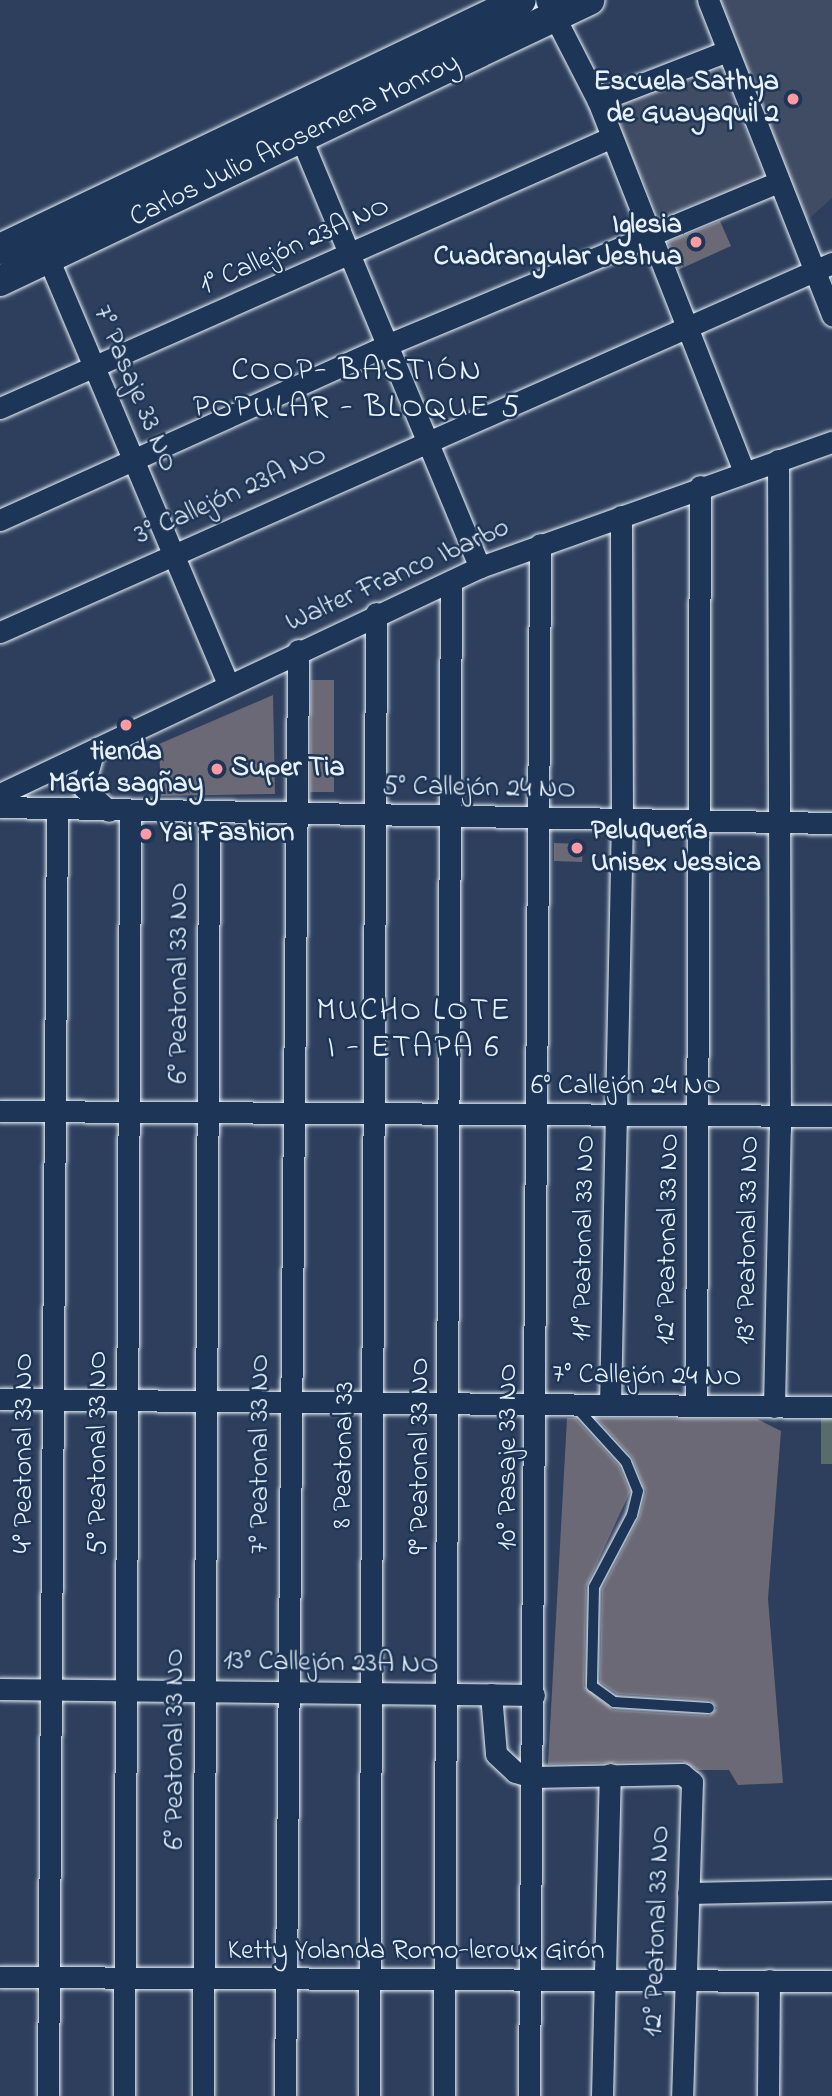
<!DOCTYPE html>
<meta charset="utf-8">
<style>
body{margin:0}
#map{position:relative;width:832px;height:2096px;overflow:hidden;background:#2d3f5d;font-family:"Indie Flower",sans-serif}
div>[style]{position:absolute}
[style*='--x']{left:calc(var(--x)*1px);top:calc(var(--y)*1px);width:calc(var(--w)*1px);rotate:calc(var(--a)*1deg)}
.built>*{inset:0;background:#404c64}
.green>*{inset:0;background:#586d69}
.building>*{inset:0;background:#6b6975}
.roads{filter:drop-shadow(0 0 2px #e8f1f8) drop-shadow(0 0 2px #e8f1f8)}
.service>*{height:10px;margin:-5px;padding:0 5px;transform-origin:5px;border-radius:5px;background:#1d3557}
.minor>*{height:21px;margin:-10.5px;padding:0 10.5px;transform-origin:10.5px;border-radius:10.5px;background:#1d3557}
.secondary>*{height:30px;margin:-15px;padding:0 15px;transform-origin:15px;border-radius:15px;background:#1d3557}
.dots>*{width:19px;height:19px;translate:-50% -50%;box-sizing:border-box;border:4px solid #1d3557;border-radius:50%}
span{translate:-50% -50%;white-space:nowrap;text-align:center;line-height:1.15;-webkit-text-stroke:5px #1d3557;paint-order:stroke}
.poi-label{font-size:28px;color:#e8f1f8;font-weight:700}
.right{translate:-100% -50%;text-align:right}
.left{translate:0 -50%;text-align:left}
.street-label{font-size:28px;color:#e8f1f8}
.quarter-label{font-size:32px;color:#e8f1f8;letter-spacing:2px}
</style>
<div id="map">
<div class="built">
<div style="clip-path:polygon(715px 0,832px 0,832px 198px,804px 223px)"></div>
<div style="clip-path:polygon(716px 62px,765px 178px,659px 217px,610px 106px)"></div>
</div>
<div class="green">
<div style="clip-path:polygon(821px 1412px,832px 1412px,832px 1464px,821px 1464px)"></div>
</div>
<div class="building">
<div style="clip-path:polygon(720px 221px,731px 246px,678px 270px,668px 242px)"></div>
<div style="clip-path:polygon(311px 680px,334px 680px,334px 792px,310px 792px)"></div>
<div style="clip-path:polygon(273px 695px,275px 794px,161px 796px,159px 744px)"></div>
<div style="clip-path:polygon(554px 843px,583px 844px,582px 862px,554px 861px)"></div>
<div style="clip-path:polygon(567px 1418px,575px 1418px,619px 1466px,630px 1492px,586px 1587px,584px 1686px,613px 1710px,709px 1716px,717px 1708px,710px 1700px,617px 1694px,600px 1682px,602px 1589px,639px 1518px,646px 1492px,632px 1457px,596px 1418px,757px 1419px,781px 1431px,768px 1599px,783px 1783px,738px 1785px,729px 1770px,698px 1770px,682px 1761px,548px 1764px)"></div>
</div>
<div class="roads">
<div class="service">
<div style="--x:574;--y:1405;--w:77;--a:47.6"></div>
<div style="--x:626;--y:1462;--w:31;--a:68"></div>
<div style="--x:638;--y:1491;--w:25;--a:104"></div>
<div style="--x:632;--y:1515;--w:81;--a:117.8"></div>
<div style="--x:594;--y:1587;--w:99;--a:91.2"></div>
<div style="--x:592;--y:1686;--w:27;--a:36"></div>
<div style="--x:614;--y:1702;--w:95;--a:3.6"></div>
</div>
<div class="minor">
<div style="--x:546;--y:0;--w:114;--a:62.8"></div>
<div style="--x:598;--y:101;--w:399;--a:68.5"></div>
<div style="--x:708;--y:0;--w:339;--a:68.5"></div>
<div style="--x:598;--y:101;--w:138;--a:-21.2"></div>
<div style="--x:301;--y:138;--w:465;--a:67.4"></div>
<div style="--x:43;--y:246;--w:476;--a:67.1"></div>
<div style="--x:0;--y:408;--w:669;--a:-23.88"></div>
<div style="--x:0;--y:520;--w:427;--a:-24.3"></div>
<div style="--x:389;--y:344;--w:422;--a:-22.6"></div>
<div style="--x:0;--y:632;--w:910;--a:-23.92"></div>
<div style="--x:93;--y:753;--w:35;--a:106"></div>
<div style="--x:83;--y:787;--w:35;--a:43"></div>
<div style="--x:0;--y:794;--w:531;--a:-25.31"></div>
<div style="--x:480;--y:567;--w:374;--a:-19.6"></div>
<div style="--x:0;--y:807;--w:832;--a:1.1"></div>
<div style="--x:0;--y:1111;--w:832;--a:0.34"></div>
<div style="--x:0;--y:1399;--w:832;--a:0.55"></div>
<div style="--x:610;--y:1405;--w:586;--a:-88.83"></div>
<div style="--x:622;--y:819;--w:303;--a:-90.2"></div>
<div style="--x:696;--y:1406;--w:920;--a:-89.75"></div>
<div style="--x:774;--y:1407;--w:277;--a:-88.8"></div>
<div style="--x:780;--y:1130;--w:670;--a:-90.17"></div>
<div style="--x:0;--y:1689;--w:534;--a:0.64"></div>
<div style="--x:491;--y:1694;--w:60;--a:85.2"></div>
<div style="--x:496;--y:1754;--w:26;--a:43"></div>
<div style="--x:515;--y:1772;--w:19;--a:16"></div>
<div style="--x:533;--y:1777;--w:149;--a:-1.2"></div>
<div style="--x:682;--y:1774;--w:13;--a:39"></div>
<div style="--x:692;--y:1782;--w:314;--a:91.8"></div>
<div style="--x:688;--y:1893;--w:144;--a:-1.2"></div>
<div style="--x:0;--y:1977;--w:832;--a:0.28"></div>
<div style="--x:48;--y:2096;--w:1286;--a:-89.6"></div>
<div style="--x:124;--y:2096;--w:1285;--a:-89.73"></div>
<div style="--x:203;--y:2096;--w:1284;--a:-89.73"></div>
<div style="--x:285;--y:2096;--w:1446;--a:-89.48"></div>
<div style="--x:369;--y:2096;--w:1483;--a:-89.73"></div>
<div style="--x:444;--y:2096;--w:1515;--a:-89.74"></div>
<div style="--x:529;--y:2096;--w:1552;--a:-89.59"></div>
<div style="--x:602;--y:2096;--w:322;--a:-88.6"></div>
<div style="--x:768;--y:2096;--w:116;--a:-89.5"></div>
</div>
<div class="secondary">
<div style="--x:0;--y:249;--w:577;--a:-25.54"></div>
<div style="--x:0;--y:281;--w:653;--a:-25.5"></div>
</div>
</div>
<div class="dots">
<div style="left:793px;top:99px;background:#ff9aa2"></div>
<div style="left:696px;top:242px;background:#ff9aa2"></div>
<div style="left:126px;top:725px;background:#ff9aa2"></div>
<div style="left:217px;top:769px;background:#ff9aa2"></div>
<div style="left:146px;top:834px;background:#ff9aa2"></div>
<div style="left:577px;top:848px;background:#ff9aa2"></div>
</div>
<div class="poi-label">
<span class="right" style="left:779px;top:99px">Escuela Sathya<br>de Guayaquil 2</span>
<span class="right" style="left:682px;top:242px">Iglesia<br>Cuadrangular Jeshua</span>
<span style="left:126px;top:769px">tienda<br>María sagñay</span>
<span class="left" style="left:231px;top:769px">Super Tia</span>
<span class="left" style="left:591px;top:848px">Peluquería<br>Unisex Jessica</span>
<span class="left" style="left:160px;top:834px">Yai Fashion</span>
</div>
<div class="street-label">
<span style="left:295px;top:141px;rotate:-26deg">Carlos Julio Arosemena Monroy</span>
<span style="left:295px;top:247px;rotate:-24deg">1° Callejón 23A NO</span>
<span style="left:134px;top:389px;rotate:67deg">7° Pasaje 33 NO</span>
<span style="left:231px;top:496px;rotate:-24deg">3° Callejón 23A NO</span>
<span style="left:398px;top:576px;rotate:-24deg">Walter Franco Ibarbo</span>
<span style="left:479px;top:789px;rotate:1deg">5° Callejón 24 NO</span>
<span style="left:180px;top:983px;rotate:-90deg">6° Peatonal 33 NO</span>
<span style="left:626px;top:1087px">6° Callejón 24 NO</span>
<span style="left:585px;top:1238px;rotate:-89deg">11° Peatonal 33 NO</span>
<span style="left:669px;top:1239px;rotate:-89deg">12° Peatonal 33 NO</span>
<span style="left:749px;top:1240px;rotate:-89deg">13° Peatonal 33 NO</span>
<span style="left:647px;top:1377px;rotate:1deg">7° Callejón 24 NO</span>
<span style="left:25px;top:1453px;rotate:-90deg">4° Peatonal 33 NO</span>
<span style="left:99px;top:1453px;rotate:-90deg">5° Peatonal 33 NO</span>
<span style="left:261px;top:1454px;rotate:-90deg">7° Peatonal 33 NO</span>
<span style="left:345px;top:1455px;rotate:-89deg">8 Peatonal 33</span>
<span style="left:421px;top:1456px;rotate:-90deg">9° Peatonal 33 NO</span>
<span style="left:509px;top:1457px;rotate:-90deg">10° Pasaje 33 NO</span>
<span style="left:331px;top:1664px;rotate:1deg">13° Callejón 23A NO</span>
<span style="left:176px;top:1749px;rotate:-90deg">6° Peatonal 33 NO</span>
<span style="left:658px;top:1931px;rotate:-88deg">12° Peatonal 33 NO</span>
<span style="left:416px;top:1952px">Ketty Yolanda Romo-leroux Girón</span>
</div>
<div class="quarter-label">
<span style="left:357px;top:391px">COOP- BASTIÓN<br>POPULAR - BLOQUE 5</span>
<span style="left:414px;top:1031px">MUCHO LOTE<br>I - ETAPA 6</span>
</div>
</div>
